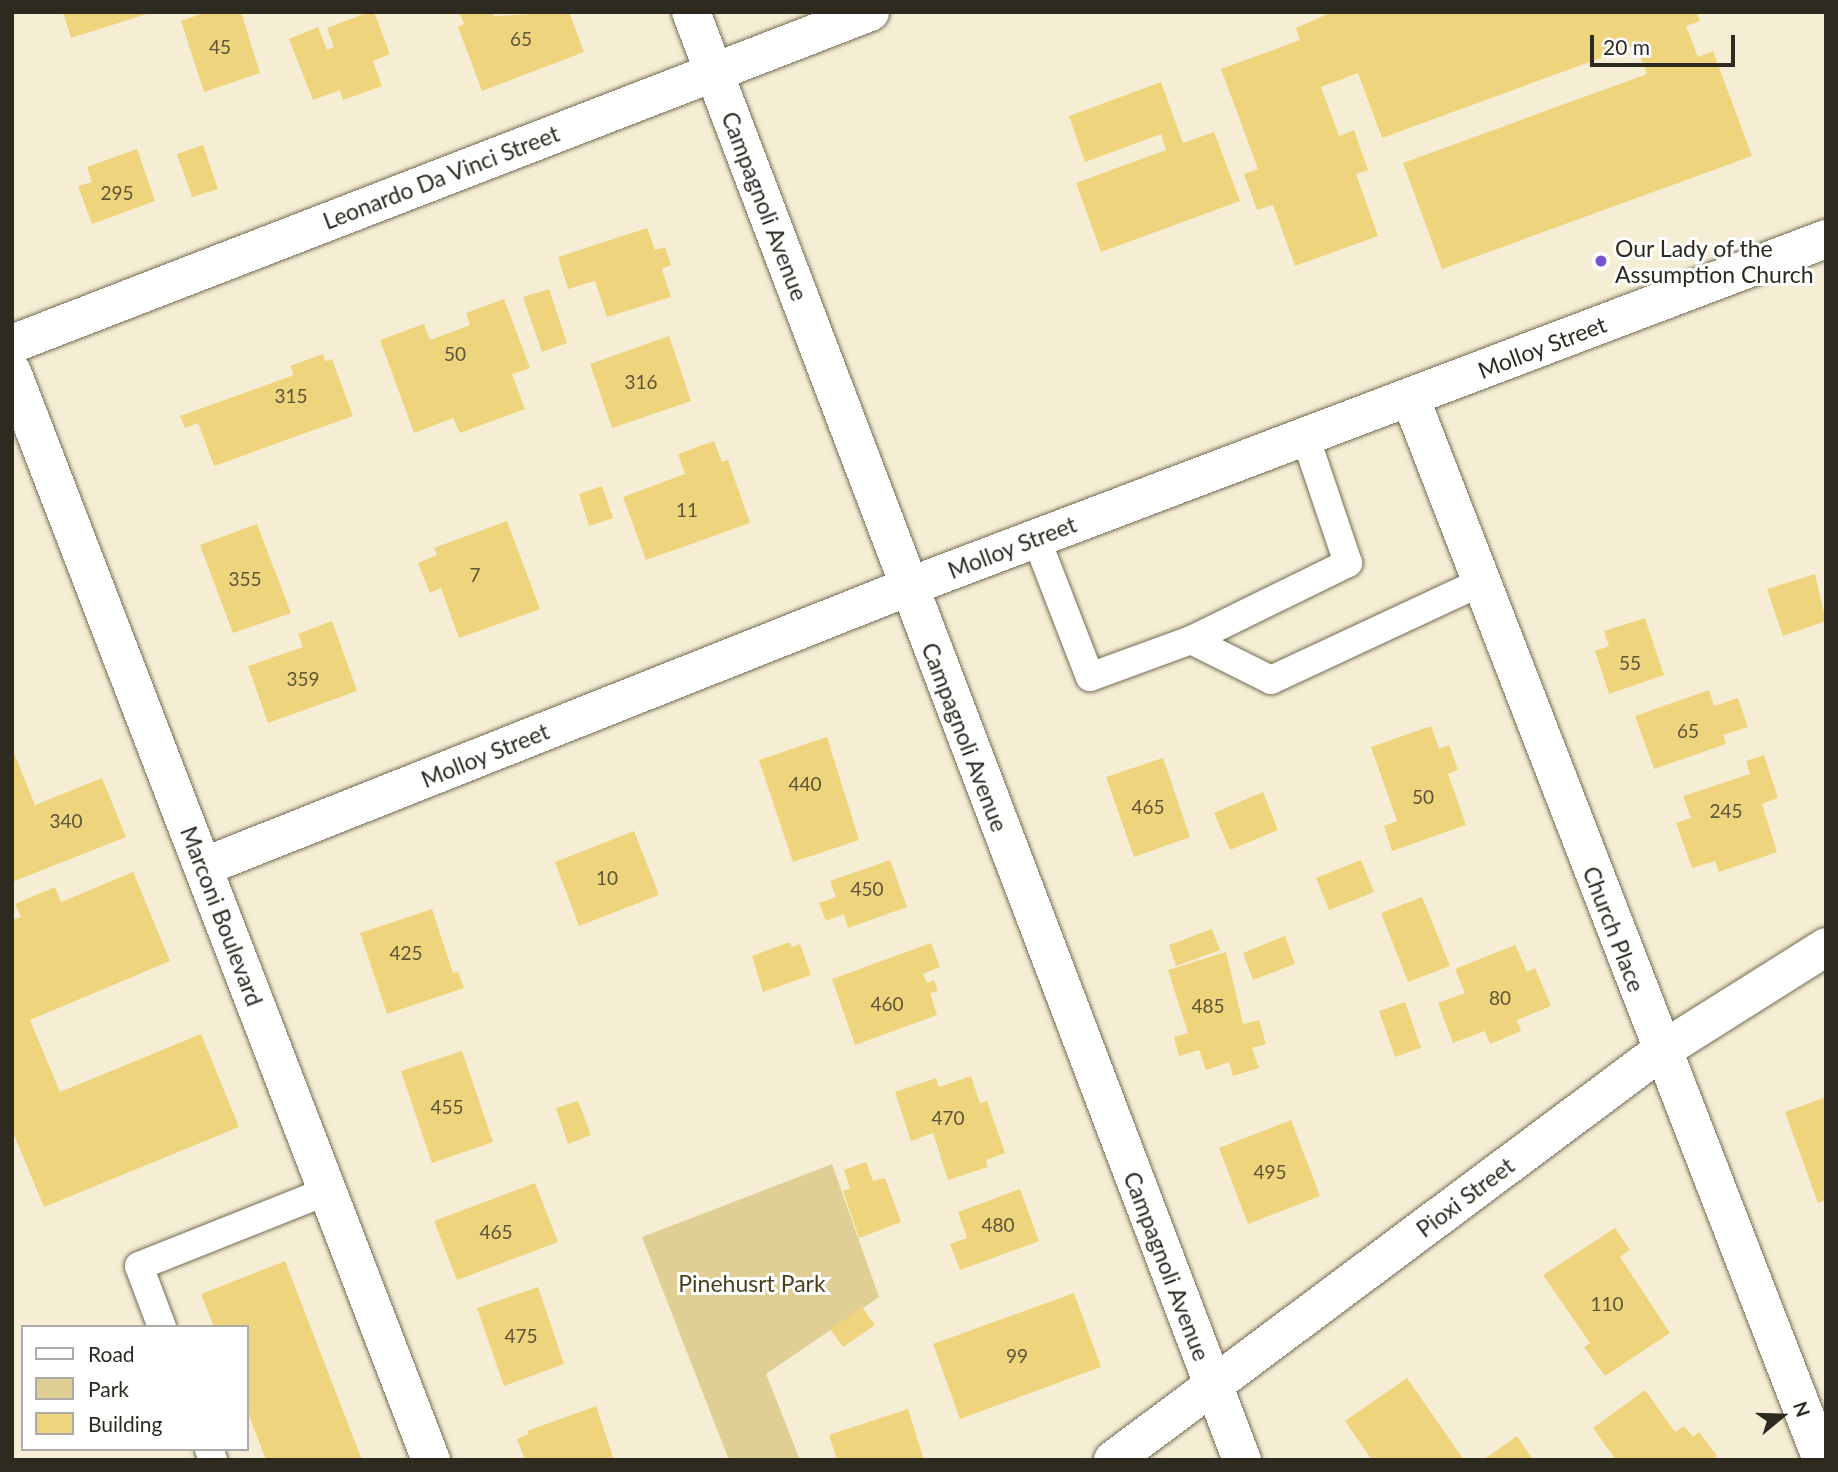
<!DOCTYPE html>
<style>
body{margin:0}
#map{position:relative;width:1838px;height:1472px;overflow:hidden;background:#f6eed4;font-family:Lato,sans-serif}
div>[style]{position:absolute}
[style*='--x']{left:calc(var(--x)*1px);top:calc(var(--y)*1px);width:calc(var(--w)*1px);rotate:calc(var(--a)*1deg)}
.green>*{inset:0;background:#e0cf95}
.building>*{inset:0;background:#efd47e}
.roads{filter:drop-shadow(0 0 2px #736c55) drop-shadow(0 0 2px #736c55)}
.lane>*{height:28px;margin:-14px;padding:0 14px;transform-origin:14px;border-radius:14px;background:#fff}
.street>*{height:38px;margin:-19px;padding:0 19px;transform-origin:19px;border-radius:19px;background:#fff}
.dots>*{width:19px;height:19px;translate:-50% -50%;box-sizing:border-box;border:4px solid #fff;border-radius:50%}
span{translate:-50% -50%;white-space:nowrap;text-align:center;line-height:1.15;-webkit-text-stroke:6px #fff;paint-order:stroke}
.number-label{font-size:19px;color:#5e5438}
.number-label span{-webkit-text-stroke-width:0}
.street-label{font-size:23px;color:#2d2a20}
.poi-label{font-size:23px;color:#2d2a20}
.left{translate:0 -50%;text-align:left}
.park-label{font-size:23px;color:#4a3f1a}
.frame{position:absolute;inset:0;border:14px solid #2d2a20;pointer-events:none}
.legend{position:absolute;left:21px;top:1325px;width:228px;height:126px;box-sizing:border-box;background:#fff;border:2px solid #abaaa6;margin:0;padding:9px 12px;list-style:none;font-size:21px;color:#2d2a20}
.legend li{display:flex;align-items:center;gap:14px;height:35px}
.legend b{width:35px;border:2px solid #abaaa6}
.north{position:absolute;left:1747px;top:1381px;width:70px;height:70px;-webkit-text-stroke:5px #fff;paint-order:stroke;rotate:71deg;font-size:19px;font-weight:700;line-height:28px;text-align:center;color:#2d2a20}
.north::after{content:'';display:block;margin:auto;width:24px;height:32px;background:#2d2a20;clip-path:polygon(50% 0,100% 100%,50% 72%,0 100%)}
.scale{position:absolute;left:1590px;top:35px;width:145px;height:32px;box-sizing:border-box;border:4px solid #2d2a20;border-top:0;padding-left:9px;font-size:21px;line-height:24px;white-space:nowrap;color:#2d2a20;-webkit-text-stroke:5px #fff;paint-order:stroke}
</style>
<div id="map">
<div class="green">
<div style="clip-path:polygon(832px 1164px,879px 1297px,766px 1374px,800px 1460px,729px 1460px,642px 1237px)"></div>
</div>
<div class="building">
<div style="clip-path:polygon(63px 12px,150px 12px,150px 13px,71px 38px)"></div>
<div style="clip-path:polygon(206px 12px,241px 12px,260px 73px,204px 92px,181px 21px)"></div>
<div style="clip-path:polygon(369px 12px,374px 12px,390px 54px,373px 61px,382px 86px,343px 100px,340px 90px,313px 100px,289px 39px,318px 27px,327px 50px,334px 47px,327px 28px)"></div>
<div style="clip-path:polygon(459px 12px,493px 12px,494px 16px,569px 12px,584px 52px,482px 91px,458px 27px,464px 24px)"></div>
<div style="clip-path:polygon(1332px 12px,1697px 12px,1700px 21px,1686px 26px,1698px 57px,1713px 51px,1752px 156px,1442px 269px,1403px 163px,1647px 74px,1636px 45px,1382px 138px,1358px 73px,1321px 87px,1339px 136px,1354px 130px,1368px 170px,1356px 174px,1378px 236px,1295px 266px,1273px 205px,1257px 210px,1244px 174px,1258px 169px,1221px 69px,1300px 40px,1296px 28px)"></div>
<div style="clip-path:polygon(1161px 82px,1183px 143px,1214px 132px,1240px 201px,1101px 252px,1076px 183px,1166px 150px,1161px 134px,1085px 162px,1069px 116px)"></div>
<div style="clip-path:polygon(203px 145px,218px 189px,192px 197px,177px 154px)"></div>
<div style="clip-path:polygon(137px 149px,155px 201px,92px 224px,78px 186px,92px 182px,87px 167px)"></div>
<div style="clip-path:polygon(647px 228px,655px 250px,665px 247px,671px 265px,662px 269px,671px 297px,607px 317px,595px 281px,568px 289px,558px 257px)"></div>
<div style="clip-path:polygon(549px 289px,567px 343px,542px 352px,523px 297px)"></div>
<div style="clip-path:polygon(504px 299px,530px 368px,512px 374px,525px 409px,460px 433px,453px 418px,414px 433px,380px 340px,424px 324px,430px 340px,470px 325px,466px 313px)"></div>
<div style="clip-path:polygon(669px 336px,691px 401px,612px 428px,590px 364px)"></div>
<div style="clip-path:polygon(323px 354px,325px 361px,332px 359px,353px 416px,214px 466px,198px 423px,185px 428px,180px 416px,294px 375px,290px 366px)"></div>
<div style="clip-path:polygon(714px 441px,722px 462px,728px 460px,750px 523px,646px 560px,623px 497px,685px 474px,678px 454px)"></div>
<div style="clip-path:polygon(602px 486px,613px 518px,589px 526px,579px 494px)"></div>
<div style="clip-path:polygon(507px 521px,540px 609px,459px 638px,441px 588px,430px 593px,418px 563px,437px 555px,434px 548px)"></div>
<div style="clip-path:polygon(257px 524px,291px 613px,233px 633px,200px 545px)"></div>
<div style="clip-path:polygon(1815px 574px,1826px 621px,1783px 636px,1767px 589px)"></div>
<div style="clip-path:polygon(1645px 618px,1664px 675px,1609px 694px,1595px 651px,1609px 646px,1604px 631px)"></div>
<div style="clip-path:polygon(332px 621px,357px 691px,268px 723px,248px 666px,303px 647px,298px 634px)"></div>
<div style="clip-path:polygon(1709px 690px,1714px 706px,1738px 698px,1748px 727px,1723px 735px,1726px 744px,1654px 769px,1635px 716px)"></div>
<div style="clip-path:polygon(1431px 726px,1439px 749px,1449px 745px,1458px 770px,1448px 774px,1466px 825px,1392px 851px,1384px 826px,1397px 821px,1371px 747px)"></div>
<div style="clip-path:polygon(827px 737px,859px 840px,793px 862px,759px 760px)"></div>
<div style="clip-path:polygon(12px 748px,35px 805px,102px 778px,126px 837px,12px 882px)"></div>
<div style="clip-path:polygon(1764px 755px,1778px 798px,1762px 804px,1777px 852px,1719px 872px,1715px 861px,1692px 868px,1676px 823px,1691px 818px,1683px 796px,1750px 774px,1746px 761px)"></div>
<div style="clip-path:polygon(1163px 758px,1190px 837px,1134px 857px,1106px 777px)"></div>
<div style="clip-path:polygon(1263px 792px,1278px 830px,1230px 850px,1214px 813px)"></div>
<div style="clip-path:polygon(634px 831px,659px 895px,579px 926px,555px 862px)"></div>
<div style="clip-path:polygon(890px 860px,907px 907px,848px 928px,844px 914px,826px 921px,819px 903px,836px 897px,830px 881px)"></div>
<div style="clip-path:polygon(1361px 860px,1374px 892px,1329px 910px,1316px 878px)"></div>
<div style="clip-path:polygon(133px 872px,170px 961px,30px 1020px,60px 1092px,201px 1034px,239px 1127px,44px 1207px,12px 1130px,12px 920px,21px 917px,15px 904px,55px 887px,61px 902px)"></div>
<div style="clip-path:polygon(1422px 897px,1450px 966px,1408px 982px,1381px 913px)"></div>
<div style="clip-path:polygon(432px 909px,453px 973px,458px 972px,464px 988px,387px 1014px,360px 933px)"></div>
<div style="clip-path:polygon(1212px 929px,1220px 950px,1176px 966px,1169px 945px)"></div>
<div style="clip-path:polygon(1285px 936px,1295px 964px,1253px 980px,1243px 953px)"></div>
<div style="clip-path:polygon(790px 942px,792px 947px,800px 944px,811px 975px,763px 992px,752px 956px)"></div>
<div style="clip-path:polygon(931px 943px,940px 967px,923px 974px,927px 983px,934px 980px,938px 991px,930px 993px,937px 1015px,855px 1045px,832px 979px)"></div>
<div style="clip-path:polygon(1515px 945px,1527px 972px,1535px 968px,1551px 1006px,1517px 1020px,1521px 1031px,1490px 1044px,1485px 1031px,1453px 1043px,1438px 1003px,1465px 993px,1455px 969px)"></div>
<div style="clip-path:polygon(1226px 952px,1243px 1024px,1259px 1020px,1266px 1044px,1252px 1048px,1259px 1068px,1233px 1076px,1229px 1062px,1206px 1070px,1199px 1050px,1179px 1056px,1174px 1037px,1188px 1033px,1168px 970px)"></div>
<div style="clip-path:polygon(1405px 1002px,1421px 1048px,1395px 1057px,1379px 1011px)"></div>
<div style="clip-path:polygon(462px 1051px,493px 1142px,432px 1163px,401px 1071px)"></div>
<div style="clip-path:polygon(971px 1076px,980px 1103px,987px 1101px,1005px 1153px,986px 1160px,988px 1167px,948px 1180px,933px 1133px,911px 1141px,895px 1092px,936px 1078px,939px 1087px)"></div>
<div style="clip-path:polygon(1826px 1097px,1826px 1200px,1818px 1203px,1785px 1112px)"></div>
<div style="clip-path:polygon(578px 1101px,591px 1135px,568px 1144px,556px 1108px)"></div>
<div style="clip-path:polygon(1291px 1120px,1320px 1196px,1248px 1224px,1219px 1148px)"></div>
<div style="clip-path:polygon(866px 1162px,873px 1181px,885px 1178px,901px 1222px,859px 1238px,843px 1191px,850px 1188px,844px 1170px)"></div>
<div style="clip-path:polygon(535px 1183px,558px 1242px,457px 1280px,434px 1221px)"></div>
<div style="clip-path:polygon(1020px 1189px,1039px 1241px,960px 1270px,950px 1244px,967px 1238px,958px 1212px)"></div>
<div style="clip-path:polygon(1615px 1228px,1630px 1250px,1620px 1257px,1670px 1333px,1605px 1376px,1584px 1347px,1590px 1343px,1543px 1275px)"></div>
<div style="clip-path:polygon(285px 1261px,362px 1460px,266px 1460px,247px 1410px,247px 1327px,214px 1327px,201px 1294px)"></div>
<div style="clip-path:polygon(538px 1287px,564px 1364px,504px 1386px,477px 1308px)"></div>
<div style="clip-path:polygon(1074px 1293px,1101px 1367px,960px 1419px,933px 1344px)"></div>
<div style="clip-path:polygon(862px 1307px,875px 1325px,843px 1347px,830px 1329px)"></div>
<div style="clip-path:polygon(1407px 1378px,1464px 1460px,1372px 1460px,1345px 1421px)"></div>
<div style="clip-path:polygon(1645px 1390px,1675px 1432px,1684px 1426px,1693px 1437px,1699px 1432px,1717px 1456px,1712px 1460px,1616px 1460px,1593px 1428px)"></div>
<div style="clip-path:polygon(596px 1406px,614px 1460px,525px 1460px,517px 1439px,529px 1434px,527px 1431px)"></div>
<div style="clip-path:polygon(908px 1409px,924px 1460px,837px 1460px,829px 1435px)"></div>
<div style="clip-path:polygon(1517px 1436px,1533px 1460px,1483px 1460px)"></div>
</div>
<div class="roads">
<div class="lane">
<div style="--x:1036;--y:538;--w:149;--a:68.8"></div>
<div style="--x:1090;--y:677;--w:108;--a:-20.1"></div>
<div style="--x:1191;--y:640;--w:89;--a:26.6"></div>
<div style="--x:1271;--y:680;--w:232;--a:-25"></div>
<div style="--x:1191;--y:640;--w:175;--a:-26.1"></div>
<div style="--x:1348;--y:563;--w:134;--a:-108.7"></div>
<div style="--x:162;--y:1327;--w:65;--a:-110.7"></div>
<div style="--x:139;--y:1266;--w:202;--a:-21.7"></div>
<div style="--x:209;--y:1449;--w:12;--a:70"></div>
</div>
<div class="street">
<div style="--x:691;--y:12;--w:1549;--a:69.17"></div>
<div style="--x:12;--y:344;--w:920;--a:-21.15"></div>
<div style="--x:12;--y:372;--w:1166;--a:68.94"></div>
<div style="--x:1410;--y:397;--w:1140;--a:68.81"></div>
<div style="--x:203;--y:867;--w:759;--a:-21.66"></div>
<div style="--x:908;--y:587;--w:982;--a:-20.76"></div>
<div style="--x:1113;--y:1460;--w:684;--a:-36.74"></div>
<div style="--x:1661;--y:1051;--w:195;--a:-32.2"></div>
</div>
</div>
<div class="dots">
<div style="left:1601px;top:261px;background:#7553cc"></div>
</div>
<div class="number-label">
<span style="left:521px;top:39px">65</span>
<span style="left:220px;top:47px">45</span>
<span style="left:117px;top:193px">295</span>
<span style="left:455px;top:354px">50</span>
<span style="left:641px;top:382px">316</span>
<span style="left:291px;top:396px">315</span>
<span style="left:687px;top:510px">11</span>
<span style="left:475px;top:575px">7</span>
<span style="left:245px;top:579px">355</span>
<span style="left:1630px;top:663px">55</span>
<span style="left:303px;top:679px">359</span>
<span style="left:1688px;top:731px">65</span>
<span style="left:805px;top:784px">440</span>
<span style="left:1423px;top:797px">50</span>
<span style="left:1148px;top:807px">465</span>
<span style="left:1726px;top:811px">245</span>
<span style="left:66px;top:821px">340</span>
<span style="left:607px;top:878px">10</span>
<span style="left:867px;top:889px">450</span>
<span style="left:406px;top:953px">425</span>
<span style="left:1500px;top:998px">80</span>
<span style="left:887px;top:1004px">460</span>
<span style="left:1208px;top:1006px">485</span>
<span style="left:447px;top:1107px">455</span>
<span style="left:948px;top:1118px">470</span>
<span style="left:1270px;top:1172px">495</span>
<span style="left:998px;top:1225px">480</span>
<span style="left:496px;top:1232px">465</span>
<span style="left:1607px;top:1304px">110</span>
<span style="left:521px;top:1336px">475</span>
<span style="left:1017px;top:1356px">99</span>
</div>
<div class="street-label">
<span style="left:441px;top:177px;rotate:-21deg">Leonardo Da Vinci Street</span>
<span style="left:765px;top:206px;rotate:69deg">Campagnoli Avenue</span>
<span style="left:1542px;top:347px;rotate:-21deg">Molloy Street</span>
<span style="left:1012px;top:547px;rotate:-21deg">Molloy Street</span>
<span style="left:965px;top:737px;rotate:69deg">Campagnoli Avenue</span>
<span style="left:485px;top:755px;rotate:-22deg">Molloy Street</span>
<span style="left:222px;top:916px;rotate:69deg">Marconi Boulevard</span>
<span style="left:1614px;top:929px;rotate:69deg">Church Place</span>
<span style="left:1465px;top:1197px;rotate:-37deg">Pioxi Street</span>
<span style="left:1167px;top:1266px;rotate:69deg">Campagnoli Avenue</span>
</div>
<div class="poi-label">
<span class="left" style="left:1615px;top:261px">Our Lady of the<br>Assumption Church</span>
</div>
<div class="park-label">
<span style="left:752px;top:1283px">Pinehusrt Park</span>
</div>
<div class="frame"></div>
<ul class="legend">
<li><b style="height:9px;background:#fff"></b>Road</li>
<li><b style="height:19px;background:#e0cf95"></b>Park</li>
<li><b style="height:19px;background:#efd47e"></b>Building</li>
</ul>
<div class="north">N</div>
<div class="scale">20 m</div>
</div>
